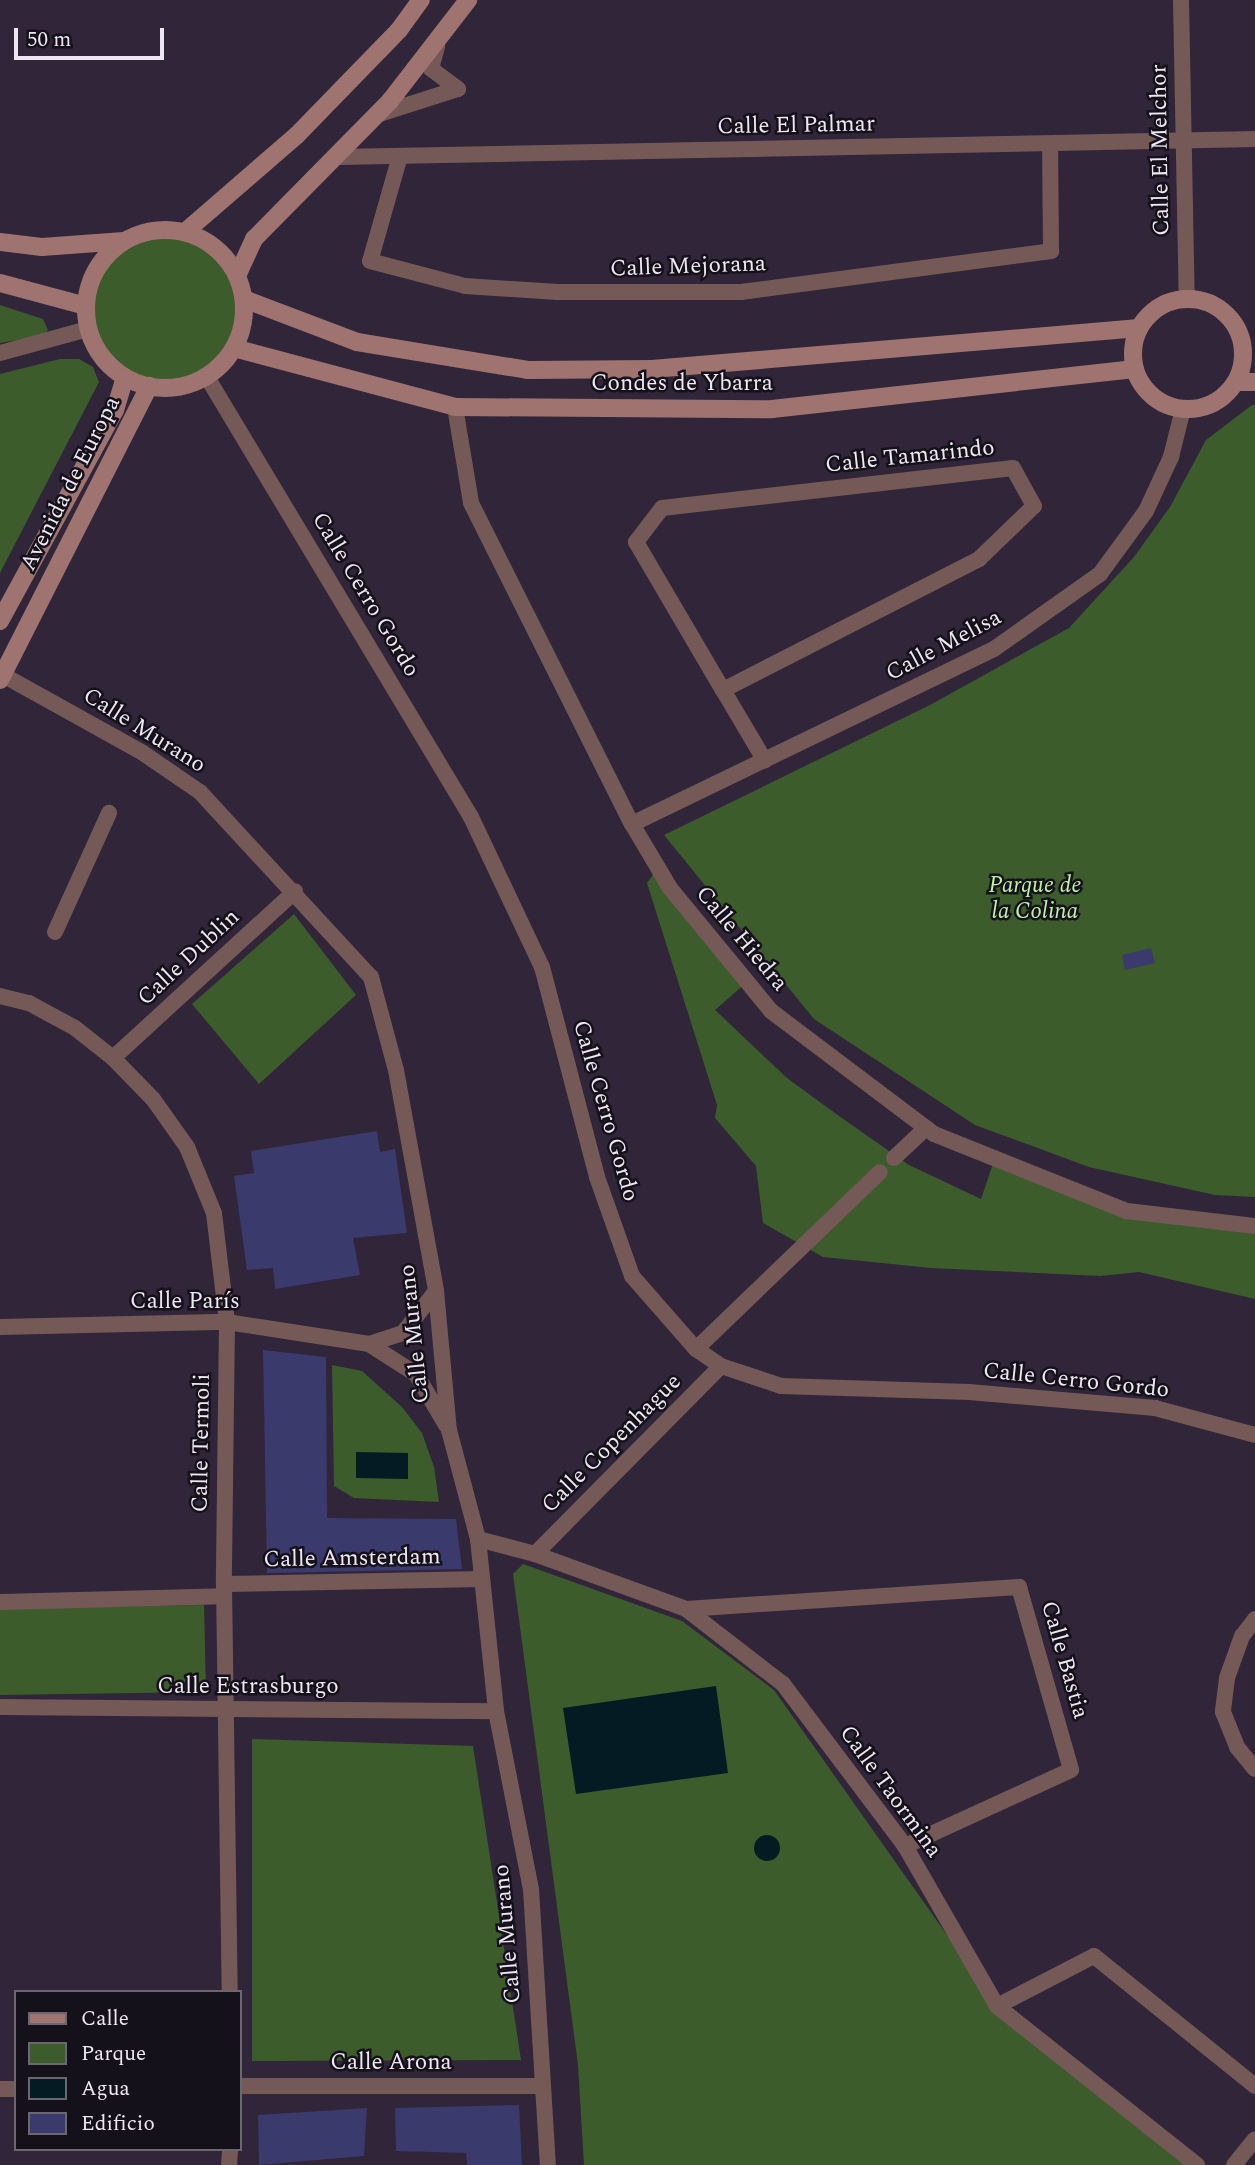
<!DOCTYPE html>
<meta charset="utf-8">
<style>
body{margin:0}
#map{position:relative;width:1255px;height:2165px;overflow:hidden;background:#302539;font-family:Spectral,serif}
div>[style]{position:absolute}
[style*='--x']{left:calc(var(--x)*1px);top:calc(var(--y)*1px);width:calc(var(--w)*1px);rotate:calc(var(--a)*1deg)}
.green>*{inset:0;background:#3d5c2c}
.round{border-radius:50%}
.water>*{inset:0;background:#041b23}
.building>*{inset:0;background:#3a3a6c}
.street>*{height:16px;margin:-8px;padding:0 8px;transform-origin:8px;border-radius:8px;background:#755957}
.secondary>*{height:18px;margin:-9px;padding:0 9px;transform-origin:9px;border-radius:9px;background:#9f7370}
.secondary>.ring{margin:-9px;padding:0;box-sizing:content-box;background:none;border:18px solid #9f7370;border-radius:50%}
span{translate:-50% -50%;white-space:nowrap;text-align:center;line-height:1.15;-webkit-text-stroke:5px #15111a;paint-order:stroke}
.street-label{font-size:23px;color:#ede7f4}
.park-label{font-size:23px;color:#bef1a5;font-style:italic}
.legend{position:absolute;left:14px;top:1990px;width:228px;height:161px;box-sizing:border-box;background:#15111a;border:2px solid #6b6771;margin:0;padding:9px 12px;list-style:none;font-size:21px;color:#ede7f4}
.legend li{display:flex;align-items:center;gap:14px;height:35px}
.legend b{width:35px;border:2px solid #6b6771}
.scale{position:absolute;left:14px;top:28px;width:150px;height:32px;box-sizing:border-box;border:4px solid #ede7f4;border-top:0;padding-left:9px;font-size:21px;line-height:24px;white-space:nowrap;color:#ede7f4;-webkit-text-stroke:5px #15111a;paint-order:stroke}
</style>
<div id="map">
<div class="green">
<div class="round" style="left:86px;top:230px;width:158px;height:158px"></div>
<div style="clip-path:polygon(0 305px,43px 319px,48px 330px,42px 336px,0 343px)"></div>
<div style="clip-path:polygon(60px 359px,79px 359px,93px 367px,99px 382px,0 573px,0 374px)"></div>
<div style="clip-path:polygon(1252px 405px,1255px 405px,1255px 1197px,1215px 1195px,1089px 1167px,975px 1125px,814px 1019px,664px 835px,930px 705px,1069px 628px,1134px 557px,1170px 507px,1206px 440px)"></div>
<div style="clip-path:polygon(658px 868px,747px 982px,715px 1010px,787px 1078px,839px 1116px,909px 1165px,981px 1199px,995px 1158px,1127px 1210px,1255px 1226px,1255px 1299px,1139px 1272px,1100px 1276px,931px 1268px,823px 1257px,763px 1223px,756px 1166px,715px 1118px,717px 1105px,647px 883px)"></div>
<div style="clip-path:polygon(294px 914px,356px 995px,259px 1084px,192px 1004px)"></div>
<div style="clip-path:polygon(332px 1365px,362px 1371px,402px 1407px,422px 1433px,434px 1467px,439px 1502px,354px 1498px,334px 1486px)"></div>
<div style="clip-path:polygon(523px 1564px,682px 1621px,774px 1690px,997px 2006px,1197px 2165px,584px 2165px,578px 2065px,513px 1574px)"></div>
<div style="clip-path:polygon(204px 1605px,206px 1692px,0 1695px,0 1608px)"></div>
<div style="clip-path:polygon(252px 1739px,473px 1746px,521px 2060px,252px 2061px)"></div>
</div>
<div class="water">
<div style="clip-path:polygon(356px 1452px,408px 1453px,408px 1479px,356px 1478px)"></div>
<div style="clip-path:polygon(716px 1686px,728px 1773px,576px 1794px,563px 1708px)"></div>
<div class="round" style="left:754px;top:1835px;width:26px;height:26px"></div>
</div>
<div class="building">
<div style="clip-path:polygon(1151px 948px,1155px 963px,1125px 970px,1122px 955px)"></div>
<div style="clip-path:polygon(377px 1131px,380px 1152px,395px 1149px,407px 1233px,353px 1238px,360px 1275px,275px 1289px,273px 1268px,247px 1270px,234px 1176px,254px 1173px,251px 1151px)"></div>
<div style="clip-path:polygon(263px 1350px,326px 1357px,327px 1518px,456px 1519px,462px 1569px,267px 1573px)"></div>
<div style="clip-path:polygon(519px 2105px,522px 2165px,467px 2165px,466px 2153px,396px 2151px,395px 2108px)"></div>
<div style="clip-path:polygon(367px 2108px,364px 2156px,259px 2165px,258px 2115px)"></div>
</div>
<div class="street">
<div style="--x:1181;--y:0;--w:299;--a:88.9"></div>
<div style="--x:376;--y:115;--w:86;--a:-17.6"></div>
<div style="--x:458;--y:89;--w:34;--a:-143"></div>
<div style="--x:431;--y:69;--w:24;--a:-75"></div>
<div style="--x:400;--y:156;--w:109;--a:105.9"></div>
<div style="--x:370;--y:261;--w:98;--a:14.7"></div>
<div style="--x:465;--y:286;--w:93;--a:3.7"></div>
<div style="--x:558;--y:292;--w:183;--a:0"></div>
<div style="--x:741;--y:292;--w:313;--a:-7.5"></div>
<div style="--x:1051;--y:251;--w:107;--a:-90.5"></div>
<div style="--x:338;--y:157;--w:917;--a:-1.12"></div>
<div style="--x:0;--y:353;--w:91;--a:-15.3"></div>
<div style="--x:207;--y:377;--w:513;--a:59.04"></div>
<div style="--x:471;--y:817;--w:166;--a:64.7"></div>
<div style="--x:542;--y:967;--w:217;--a:75.3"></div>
<div style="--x:597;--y:1177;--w:105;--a:70.5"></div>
<div style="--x:632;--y:1276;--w:97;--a:48.8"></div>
<div style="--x:696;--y:1349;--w:30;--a:34"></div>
<div style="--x:721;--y:1366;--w:63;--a:18.4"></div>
<div style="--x:781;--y:1386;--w:188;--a:1.8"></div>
<div style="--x:969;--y:1392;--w:187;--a:4.9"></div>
<div style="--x:1155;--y:1408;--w:104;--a:15.1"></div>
<div style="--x:455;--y:407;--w:97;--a:80.5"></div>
<div style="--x:471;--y:503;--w:359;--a:63.4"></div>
<div style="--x:632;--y:824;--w:74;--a:59.3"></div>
<div style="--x:670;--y:888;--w:159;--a:50.6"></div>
<div style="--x:771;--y:1011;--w:204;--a:37"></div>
<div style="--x:934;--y:1134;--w:208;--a:21.8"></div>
<div style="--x:1127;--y:1211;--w:129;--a:6.7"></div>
<div style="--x:3;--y:675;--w:160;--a:29.1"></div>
<div style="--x:143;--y:753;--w:69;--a:34.4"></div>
<div style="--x:200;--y:792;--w:252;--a:47.3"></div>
<div style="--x:371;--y:977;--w:96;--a:75"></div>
<div style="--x:396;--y:1070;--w:225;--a:79.7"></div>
<div style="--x:436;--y:1291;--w:140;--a:84.7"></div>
<div style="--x:449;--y:1430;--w:113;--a:75.1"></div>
<div style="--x:478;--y:1539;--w:173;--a:84"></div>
<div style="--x:496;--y:1711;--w:181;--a:78.9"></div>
<div style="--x:531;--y:1889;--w:277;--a:86.5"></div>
<div style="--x:723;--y:690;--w:288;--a:-27.1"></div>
<div style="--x:979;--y:559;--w:76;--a:-43.9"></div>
<div style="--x:1034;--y:506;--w:43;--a:-118.9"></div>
<div style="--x:1013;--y:468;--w:353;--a:173.5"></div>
<div style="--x:662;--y:508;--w:43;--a:127.4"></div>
<div style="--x:636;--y:542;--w:172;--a:59.6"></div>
<div style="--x:723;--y:690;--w:82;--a:59.4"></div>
<div style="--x:632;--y:824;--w:402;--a:-25.8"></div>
<div style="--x:994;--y:649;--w:130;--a:-35.3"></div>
<div style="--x:1100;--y:574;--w:78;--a:-53.9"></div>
<div style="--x:1146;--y:511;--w:60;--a:-65.2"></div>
<div style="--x:1171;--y:457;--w:49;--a:-76"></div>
<div style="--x:55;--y:932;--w:131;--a:-65.6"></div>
<div style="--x:0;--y:996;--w:30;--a:14"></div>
<div style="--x:29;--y:1003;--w:52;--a:28.5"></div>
<div style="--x:75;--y:1028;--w:48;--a:38.3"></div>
<div style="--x:113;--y:1058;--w:57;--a:45.7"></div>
<div style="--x:153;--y:1099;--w:59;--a:54.7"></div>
<div style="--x:187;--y:1147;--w:71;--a:67.8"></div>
<div style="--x:214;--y:1213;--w:110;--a:83.2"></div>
<div style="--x:227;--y:1322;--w:262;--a:90.7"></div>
<div style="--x:224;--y:1584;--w:408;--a:89.2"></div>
<div style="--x:113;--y:1058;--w:247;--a:-42.5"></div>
<div style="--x:894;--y:1158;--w:44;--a:-43.2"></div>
<div style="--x:0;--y:1327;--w:227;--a:-1.3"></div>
<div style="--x:227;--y:1322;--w:144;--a:8.8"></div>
<div style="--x:369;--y:1344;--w:56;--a:32.6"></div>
<div style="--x:416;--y:1374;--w:59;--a:59.5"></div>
<div style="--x:369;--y:1344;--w:36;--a:-18"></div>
<div style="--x:403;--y:1333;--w:53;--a:-51.8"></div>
<div style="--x:696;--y:1349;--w:255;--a:-43.9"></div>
<div style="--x:478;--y:1539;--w:59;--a:14.7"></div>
<div style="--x:535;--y:1554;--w:161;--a:20"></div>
<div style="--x:686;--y:1609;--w:123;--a:37.7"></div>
<div style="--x:783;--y:1684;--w:203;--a:53"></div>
<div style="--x:905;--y:1846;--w:185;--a:60.1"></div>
<div style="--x:997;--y:2006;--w:256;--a:38.5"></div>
<div style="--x:535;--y:1554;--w:264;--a:-45.3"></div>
<div style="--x:224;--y:1584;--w:258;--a:-1.1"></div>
<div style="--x:0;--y:1602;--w:224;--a:-1.5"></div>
<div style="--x:686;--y:1609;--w:334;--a:-3.8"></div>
<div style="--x:1019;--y:1587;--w:190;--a:74.1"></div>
<div style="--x:1071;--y:1770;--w:183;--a:155.4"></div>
<div style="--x:1255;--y:1619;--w:21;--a:127"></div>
<div style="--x:1242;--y:1636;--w:45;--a:109.7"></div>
<div style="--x:1227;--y:1678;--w:34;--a:97"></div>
<div style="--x:1223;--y:1712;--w:38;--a:68"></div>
<div style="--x:1237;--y:1747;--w:28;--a:51"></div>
<div style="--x:0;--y:1707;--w:496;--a:0.5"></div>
<div style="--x:997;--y:2006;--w:109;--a:-27.3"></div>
<div style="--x:1094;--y:1956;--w:207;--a:38.9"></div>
<div style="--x:240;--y:2086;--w:303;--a:0"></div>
<div style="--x:0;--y:2089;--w:16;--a:0"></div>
<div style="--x:229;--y:2165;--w:16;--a:-86"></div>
<div style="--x:1234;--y:2165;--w:33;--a:-51"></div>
</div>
<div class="secondary">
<div class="ring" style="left:86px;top:230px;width:140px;height:140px"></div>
<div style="--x:185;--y:232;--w:148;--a:-40.9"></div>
<div style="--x:297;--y:135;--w:146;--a:-45.8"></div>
<div style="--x:399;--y:30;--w:37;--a:-54"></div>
<div style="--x:0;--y:242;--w:42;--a:6.8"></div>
<div style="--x:42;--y:247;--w:82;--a:-4.2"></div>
<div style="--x:237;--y:276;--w:41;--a:-65.3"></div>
<div style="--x:254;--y:239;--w:194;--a:-45.4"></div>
<div style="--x:390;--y:101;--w:128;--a:-52.3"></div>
<div style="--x:0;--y:283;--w:89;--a:15"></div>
<div style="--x:244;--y:299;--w:121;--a:20.8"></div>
<div style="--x:357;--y:342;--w:173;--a:9.3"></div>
<div style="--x:528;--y:370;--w:124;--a:-0.5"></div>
<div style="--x:652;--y:369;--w:489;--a:-4.8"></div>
<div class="ring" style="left:1133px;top:299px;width:92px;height:92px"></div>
<div style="--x:234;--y:348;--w:229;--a:14.9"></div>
<div style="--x:455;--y:407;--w:317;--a:0.4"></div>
<div style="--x:772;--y:409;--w:365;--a:-6.3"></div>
<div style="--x:1236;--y:382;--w:19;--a:0"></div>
<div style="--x:0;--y:621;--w:240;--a:-61.4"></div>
<div style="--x:115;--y:410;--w:34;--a:-73"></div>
<div style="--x:0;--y:680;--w:330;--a:-63.1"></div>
</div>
<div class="street-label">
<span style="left:796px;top:126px;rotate:-1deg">Calle El Palmar</span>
<span style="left:1161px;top:150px;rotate:-91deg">Calle El Melchor</span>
<span style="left:688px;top:267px;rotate:-2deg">Calle Mejorana</span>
<span style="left:682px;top:384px">Condes de Ybarra</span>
<span style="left:910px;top:457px;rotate:-6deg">Calle Tamarindo</span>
<span style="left:71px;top:484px;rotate:-63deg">Avenida de Europa</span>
<span style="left:365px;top:595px;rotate:59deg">Calle Cerro Gordo</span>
<span style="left:944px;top:646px;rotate:-28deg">Calle Melisa</span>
<span style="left:144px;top:731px;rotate:32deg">Calle Murano</span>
<span style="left:741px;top:939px;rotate:50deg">Calle Hiedra</span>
<span style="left:189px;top:958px;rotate:-43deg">Calle Dublin</span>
<span style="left:605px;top:1111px;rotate:74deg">Calle Cerro Gordo</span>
<span style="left:185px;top:1302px">Calle París</span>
<span style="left:415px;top:1334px;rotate:-96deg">Calle Murano</span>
<span style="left:1076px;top:1381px;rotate:6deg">Calle Cerro Gordo</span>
<span style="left:202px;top:1443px;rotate:-89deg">Calle Termoli</span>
<span style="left:612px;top:1444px;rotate:-45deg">Calle Copenhague</span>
<span style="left:352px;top:1559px;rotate:-1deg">Calle Amsterdam</span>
<span style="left:1064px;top:1660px;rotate:74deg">Calle Bastia</span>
<span style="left:248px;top:1687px">Calle Estrasburgo</span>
<span style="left:890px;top:1792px;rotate:54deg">Calle Taormina</span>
<span style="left:508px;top:1934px;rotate:-95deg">Calle Murano</span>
<span style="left:391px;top:2063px">Calle Arona</span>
</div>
<div class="park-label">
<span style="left:1035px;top:899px">Parque de<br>la Colina</span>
</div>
<ul class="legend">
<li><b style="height:9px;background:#9f7370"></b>Calle</li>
<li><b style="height:19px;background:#3d5c2c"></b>Parque</li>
<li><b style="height:19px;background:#041b23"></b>Agua</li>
<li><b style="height:19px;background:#3a3a6c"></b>Edificio</li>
</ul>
<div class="scale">50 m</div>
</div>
